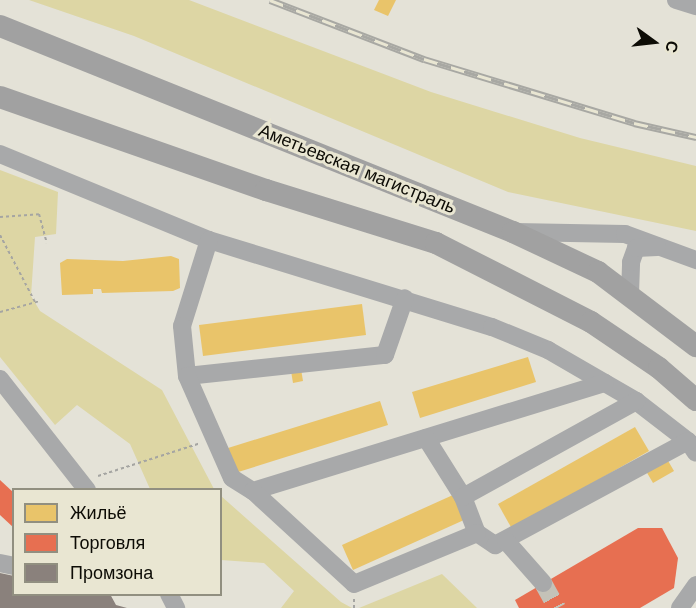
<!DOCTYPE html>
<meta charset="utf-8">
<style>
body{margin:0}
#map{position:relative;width:696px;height:608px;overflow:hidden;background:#e4e2d7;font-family:"Work Sans",sans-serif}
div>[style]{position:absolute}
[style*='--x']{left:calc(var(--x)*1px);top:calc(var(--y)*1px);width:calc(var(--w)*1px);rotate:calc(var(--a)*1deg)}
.green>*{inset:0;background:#ddd6a4}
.homes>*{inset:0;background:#e9c46a}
.shops>*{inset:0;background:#e76f51}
.industry>*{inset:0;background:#8a817c}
.minor-tunnel>*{height:18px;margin-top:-9px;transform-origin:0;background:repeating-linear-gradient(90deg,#c4c2b8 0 18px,transparent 0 27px)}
.path>*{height:2px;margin-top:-1px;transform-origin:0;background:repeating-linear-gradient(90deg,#a5a5a2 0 3px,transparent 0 6px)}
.minor>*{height:18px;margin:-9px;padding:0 9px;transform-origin:9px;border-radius:9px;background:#a8a9aa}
.major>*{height:22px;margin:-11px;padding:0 11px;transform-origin:11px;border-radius:11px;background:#a1a1a1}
.rail>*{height:7px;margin-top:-3.5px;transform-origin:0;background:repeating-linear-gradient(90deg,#e9e6d2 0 14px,#a8a8a3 0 28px);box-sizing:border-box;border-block:2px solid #a8a8a3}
span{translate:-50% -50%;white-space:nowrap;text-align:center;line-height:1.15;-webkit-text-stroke:6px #e9e6d2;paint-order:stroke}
.street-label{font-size:18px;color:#0d0c06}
.legend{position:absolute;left:12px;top:488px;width:210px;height:108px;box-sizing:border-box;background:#e9e6d2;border:2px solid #918f80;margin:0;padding:8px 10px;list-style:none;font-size:18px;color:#0d0c06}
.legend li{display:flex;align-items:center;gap:12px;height:30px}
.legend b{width:30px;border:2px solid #918f80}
.north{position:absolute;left:624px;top:12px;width:60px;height:60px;-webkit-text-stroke:4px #e9e6d2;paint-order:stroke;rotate:105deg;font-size:16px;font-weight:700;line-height:24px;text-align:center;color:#0d0c06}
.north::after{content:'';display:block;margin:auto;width:21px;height:27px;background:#0d0c06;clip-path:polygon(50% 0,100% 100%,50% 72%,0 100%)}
</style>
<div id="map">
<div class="green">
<div style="clip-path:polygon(29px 0,189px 0,431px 92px,580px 138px,696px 166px,696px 231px,508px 192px,134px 36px)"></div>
<div style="clip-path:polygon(0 170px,58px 192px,56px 234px,35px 237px,31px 296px,40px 311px,162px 390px,214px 489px,150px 489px,130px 444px,77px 405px,55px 425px,0 357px)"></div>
<div style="clip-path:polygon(221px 496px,341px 602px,352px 608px,281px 608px,294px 591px,264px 563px,221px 560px)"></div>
<div style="clip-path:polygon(442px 574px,477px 608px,359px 608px)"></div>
</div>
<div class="homes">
<div style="clip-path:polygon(379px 0,396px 0,388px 16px,374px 10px)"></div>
<div style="clip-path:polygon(171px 256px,179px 259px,180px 288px,173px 291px,102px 293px,101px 289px,93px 289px,93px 294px,62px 295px,60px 263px,67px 259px,123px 261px)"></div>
<div style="clip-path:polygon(362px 304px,366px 335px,203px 356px,199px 325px)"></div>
<div style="clip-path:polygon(528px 357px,536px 382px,420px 418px,412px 392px)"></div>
<div style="clip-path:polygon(301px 369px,303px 381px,293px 383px,291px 371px)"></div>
<div style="clip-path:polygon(380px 401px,388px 425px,235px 473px,228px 448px)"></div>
<div style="clip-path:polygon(635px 427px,649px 451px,512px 529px,498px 504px)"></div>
<div style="clip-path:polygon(667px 459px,674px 471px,653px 483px,646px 471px)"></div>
<div style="clip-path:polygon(453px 495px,464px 520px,353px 570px,342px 545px)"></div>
</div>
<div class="shops">
<div style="clip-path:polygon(0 480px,14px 493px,14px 528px,0 515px)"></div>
<div style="clip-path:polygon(638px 528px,662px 528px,678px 558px,674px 588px,640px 608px,519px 608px,515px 600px)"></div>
</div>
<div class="industry">
<div style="clip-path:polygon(0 573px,14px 576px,14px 594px,110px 594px,116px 605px,127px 608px,0 608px)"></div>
</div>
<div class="minor-tunnel">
<div style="--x:543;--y:583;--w:29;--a:61"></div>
</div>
<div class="path">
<div style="--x:0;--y:217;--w:39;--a:-4"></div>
<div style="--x:39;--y:214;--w:30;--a:75"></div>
<div style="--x:0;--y:235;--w:76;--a:62.4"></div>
<div style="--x:0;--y:312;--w:41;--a:-15.4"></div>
<div style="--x:98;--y:476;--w:108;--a:-17.8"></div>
<div style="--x:354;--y:608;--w:9;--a:-90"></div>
</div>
<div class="minor">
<div style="--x:676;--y:0;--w:21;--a:17"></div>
<div style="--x:0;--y:154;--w:226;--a:22.4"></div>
<div style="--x:209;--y:240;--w:296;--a:17.1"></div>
<div style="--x:492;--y:327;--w:61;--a:22.3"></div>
<div style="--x:548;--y:350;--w:102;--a:30.1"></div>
<div style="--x:636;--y:401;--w:66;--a:37.6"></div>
<div style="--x:688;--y:441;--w:14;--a:56"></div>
<div style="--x:515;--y:232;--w:110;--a:1"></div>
<div style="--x:625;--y:234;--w:76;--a:20.1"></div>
<div style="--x:209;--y:240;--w:90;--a:107.4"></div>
<div style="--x:182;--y:326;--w:50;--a:84.3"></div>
<div style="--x:187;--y:376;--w:199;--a:-6.1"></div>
<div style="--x:385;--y:355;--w:60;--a:-70.7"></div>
<div style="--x:630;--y:294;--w:32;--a:-88"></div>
<div style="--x:631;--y:262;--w:15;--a:-70"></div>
<div style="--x:636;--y:248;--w:21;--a:-3"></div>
<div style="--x:187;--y:376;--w:111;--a:66.2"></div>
<div style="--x:232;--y:478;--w:25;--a:32"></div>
<div style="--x:253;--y:491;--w:368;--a:-17.1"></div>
<div style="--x:0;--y:379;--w:141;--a:51.9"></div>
<div style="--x:426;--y:438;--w:70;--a:57.9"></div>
<div style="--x:463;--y:497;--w:39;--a:69"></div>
<div style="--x:477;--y:533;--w:22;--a:34"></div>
<div style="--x:495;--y:545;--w:219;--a:-28.3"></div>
<div style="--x:253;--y:491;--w:137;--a:42.6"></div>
<div style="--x:354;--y:584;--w:133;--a:-22.5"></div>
<div style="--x:463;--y:497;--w:198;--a:-29"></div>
<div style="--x:506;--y:541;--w:56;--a:48.6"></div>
<div style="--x:0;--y:563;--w:14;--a:12"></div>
<div style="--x:169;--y:594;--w:16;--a:63"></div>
<div style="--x:680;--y:608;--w:28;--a:-55"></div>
</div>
<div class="major">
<div style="--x:0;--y:26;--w:553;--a:21.88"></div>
<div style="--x:513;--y:232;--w:94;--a:25.2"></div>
<div style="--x:598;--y:272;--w:123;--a:37.1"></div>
<div style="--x:0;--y:97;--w:282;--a:19.3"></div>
<div style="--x:266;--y:190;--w:178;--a:17.3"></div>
<div style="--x:436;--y:243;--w:174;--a:27"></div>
<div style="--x:591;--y:322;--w:82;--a:34.1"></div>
<div style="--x:659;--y:368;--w:49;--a:40.9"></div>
</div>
<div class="rail">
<div style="--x:270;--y:0;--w:165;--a:21"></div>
<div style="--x:424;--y:59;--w:220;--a:16.9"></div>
<div style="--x:634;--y:123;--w:64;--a:12.7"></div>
</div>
<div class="street-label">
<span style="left:357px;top:169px;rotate:22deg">Аметьевская магистраль</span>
</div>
<ul class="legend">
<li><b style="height:16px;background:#e9c46a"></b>Жильё</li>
<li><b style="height:16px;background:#e76f51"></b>Торговля</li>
<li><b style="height:16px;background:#8a817c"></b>Промзона</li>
</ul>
<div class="north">С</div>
</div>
